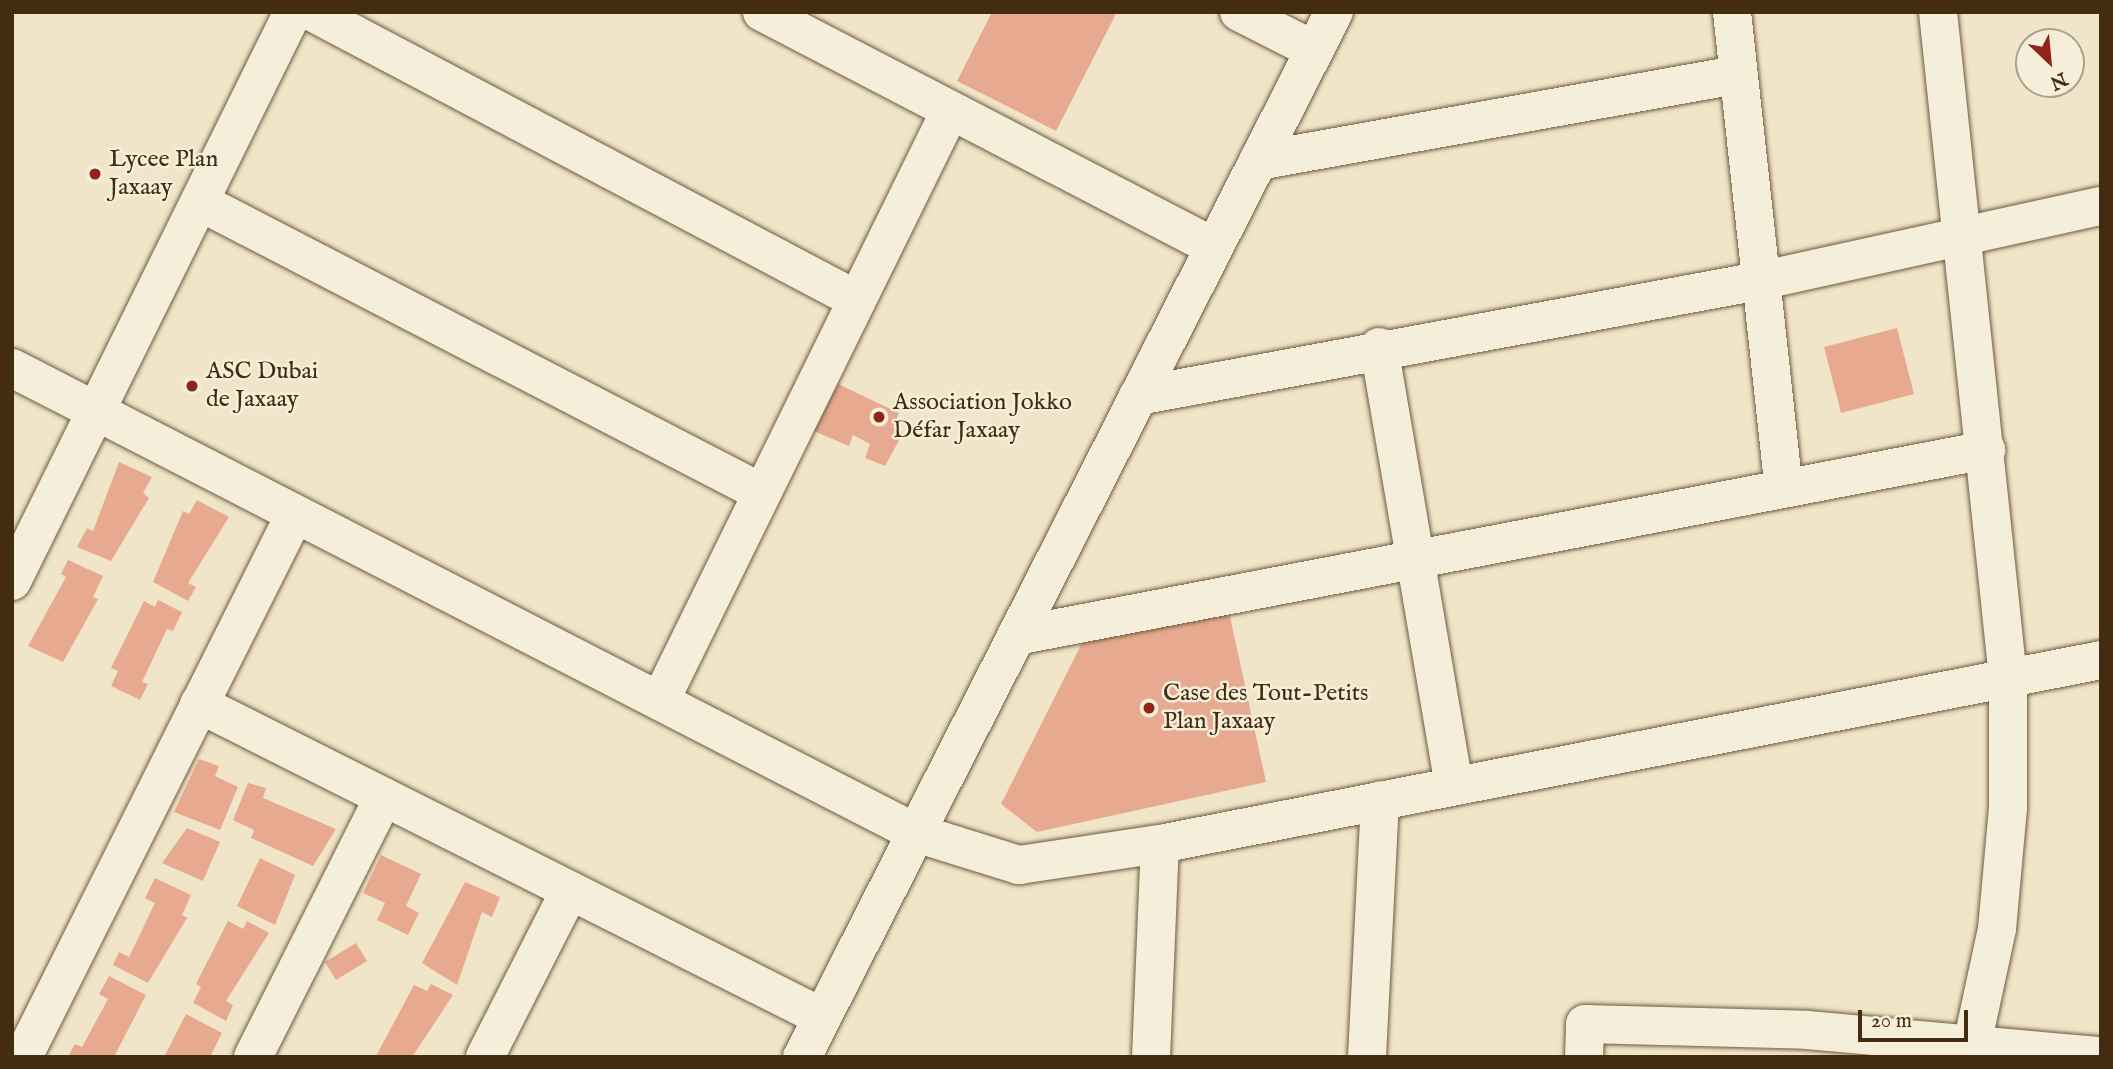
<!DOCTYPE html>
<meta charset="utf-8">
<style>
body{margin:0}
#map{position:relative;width:2113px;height:1069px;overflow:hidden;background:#f0e5c8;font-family:"IM FELL English",serif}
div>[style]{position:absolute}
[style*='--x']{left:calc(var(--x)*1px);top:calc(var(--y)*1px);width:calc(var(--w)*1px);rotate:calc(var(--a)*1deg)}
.building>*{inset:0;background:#e7aa90}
.roads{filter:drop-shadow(0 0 2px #6e5a3e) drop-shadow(0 0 2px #6e5a3e)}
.street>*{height:38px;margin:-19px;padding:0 19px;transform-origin:19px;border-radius:19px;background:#f5eedb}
.secondary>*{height:38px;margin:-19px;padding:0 19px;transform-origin:19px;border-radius:19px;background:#f5eedb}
.dots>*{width:19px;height:19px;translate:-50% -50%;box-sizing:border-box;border:4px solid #f5eedb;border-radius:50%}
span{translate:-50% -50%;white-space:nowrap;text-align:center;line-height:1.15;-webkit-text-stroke:5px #f5eedb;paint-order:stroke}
.poi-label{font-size:24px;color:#432c10}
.left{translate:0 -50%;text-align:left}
.frame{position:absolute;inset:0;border:14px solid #432c10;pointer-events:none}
.north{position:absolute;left:2015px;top:28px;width:70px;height:70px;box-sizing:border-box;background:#f5eedb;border:2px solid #aea08a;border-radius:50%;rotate:154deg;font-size:19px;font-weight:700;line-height:28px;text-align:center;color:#432c10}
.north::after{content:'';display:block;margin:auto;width:24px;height:32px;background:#8f2418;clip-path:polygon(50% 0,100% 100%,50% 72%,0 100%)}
.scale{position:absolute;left:1858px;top:1010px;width:110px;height:32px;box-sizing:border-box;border:4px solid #432c10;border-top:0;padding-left:9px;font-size:21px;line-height:24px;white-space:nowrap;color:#432c10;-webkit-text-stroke:5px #f5eedb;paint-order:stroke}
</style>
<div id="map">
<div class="building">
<div style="clip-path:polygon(992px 12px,1117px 12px,1056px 131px,957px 81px)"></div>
<div style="clip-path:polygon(1897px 328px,1914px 394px,1841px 413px,1824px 347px)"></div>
<div style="clip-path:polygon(838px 384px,899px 413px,893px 427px,903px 433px,885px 466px,865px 458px,870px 444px,853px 435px,849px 446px,814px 431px)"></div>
<div style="clip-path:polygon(119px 462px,152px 477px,143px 493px,149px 498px,111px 561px,77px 547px,87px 528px,93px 531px)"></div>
<div style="clip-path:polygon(197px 500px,229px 517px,188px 583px,196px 587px,188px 601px,153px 582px,183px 511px,189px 514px)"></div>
<div style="clip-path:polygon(68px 560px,103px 576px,93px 597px,98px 599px,63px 662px,28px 646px,66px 577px,61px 574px)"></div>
<div style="clip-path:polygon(158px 600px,182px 612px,173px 631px,167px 629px,142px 682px,148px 684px,140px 700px,111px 686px,118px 671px,111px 668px,144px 601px,155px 607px)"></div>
<div style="clip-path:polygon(1229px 612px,1266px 782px,1037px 832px,1001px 804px,1086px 635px)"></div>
<div style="clip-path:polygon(199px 759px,219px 766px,215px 776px,238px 787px,220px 830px,174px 812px)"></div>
<div style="clip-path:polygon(248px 783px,266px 788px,263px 798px,336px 829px,313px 866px,251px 838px,254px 830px,233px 820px)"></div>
<div style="clip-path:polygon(187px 828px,220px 842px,203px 881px,162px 863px)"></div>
<div style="clip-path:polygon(381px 855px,421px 874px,406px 906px,419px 913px,408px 935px,377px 920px,385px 903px,363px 893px)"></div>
<div style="clip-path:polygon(260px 858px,295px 875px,275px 925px,237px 906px)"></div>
<div style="clip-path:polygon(155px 878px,191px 895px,182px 915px,187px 918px,148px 983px,113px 965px,119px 952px,129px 957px,155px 903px,145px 898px)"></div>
<div style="clip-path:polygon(465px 882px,500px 897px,492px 917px,482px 912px,457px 985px,422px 963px)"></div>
<div style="clip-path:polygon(228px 921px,243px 929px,247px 921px,269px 933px,226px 1001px,233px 1005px,226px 1021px,193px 1003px,201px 987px,196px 984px)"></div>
<div style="clip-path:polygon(356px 943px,367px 961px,336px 980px,325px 962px)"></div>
<div style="clip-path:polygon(109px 976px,146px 995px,114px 1057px,68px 1057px,75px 1044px,82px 1047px,108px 999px,99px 994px)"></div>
<div style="clip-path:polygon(431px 984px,453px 995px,412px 1057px,376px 1056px,414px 985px,427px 991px)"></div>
<div style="clip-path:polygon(186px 1014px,222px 1033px,211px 1055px,164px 1057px)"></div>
</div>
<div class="roads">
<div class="street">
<div style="--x:312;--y:12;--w:616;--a:27.85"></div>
<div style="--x:762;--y:12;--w:509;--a:27.47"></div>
<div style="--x:1239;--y:12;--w:84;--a:26.9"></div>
<div style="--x:1732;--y:12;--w:479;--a:83.8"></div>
<div style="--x:1938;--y:12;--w:670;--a:84"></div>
<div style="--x:2008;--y:678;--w:130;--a:90"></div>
<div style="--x:2008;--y:808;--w:121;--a:95.2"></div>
<div style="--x:1997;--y:929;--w:123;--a:102.2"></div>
<div style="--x:1258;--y:161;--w:488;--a:-10.2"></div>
<div style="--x:200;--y:202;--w:633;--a:27.37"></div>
<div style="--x:1379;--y:347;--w:445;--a:80.3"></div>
<div style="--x:12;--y:368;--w:1017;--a:27.22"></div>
<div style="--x:916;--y:833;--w:108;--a:17.3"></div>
<div style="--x:1019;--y:865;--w:143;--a:-8.5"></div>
<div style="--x:1160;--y:844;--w:959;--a:-11.06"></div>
<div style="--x:1138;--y:396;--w:632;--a:-10.49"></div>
<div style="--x:1759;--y:281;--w:350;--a:-12.4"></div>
<div style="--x:12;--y:581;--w:635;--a:-63.72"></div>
<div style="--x:1016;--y:636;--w:988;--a:-10.85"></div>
<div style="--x:660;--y:701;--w:657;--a:-63.82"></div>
<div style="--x:199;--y:704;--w:697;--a:26.68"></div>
<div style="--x:23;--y:1057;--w:607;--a:-63.39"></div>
<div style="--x:253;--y:1057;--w:291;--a:-63.3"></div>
<div style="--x:485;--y:1057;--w:187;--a:-63"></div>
<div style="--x:1151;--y:1057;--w:213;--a:-87.6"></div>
<div style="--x:1367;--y:1057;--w:257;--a:-87.1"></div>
<div style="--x:1584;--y:1057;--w:33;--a:-88"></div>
<div style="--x:1585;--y:1024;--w:222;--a:1.5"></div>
<div style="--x:1807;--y:1030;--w:295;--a:5.1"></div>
</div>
<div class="secondary">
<div style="--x:802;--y:1057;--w:1173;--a:-63.02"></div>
</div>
</div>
<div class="dots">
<div style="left:95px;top:174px;background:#8f2418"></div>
<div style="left:192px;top:386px;background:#8f2418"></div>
<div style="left:879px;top:417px;background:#8f2418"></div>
<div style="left:1149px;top:708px;background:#8f2418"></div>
</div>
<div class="poi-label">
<span class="left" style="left:109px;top:174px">Lycee Plan<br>Jaxaay</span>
<span class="left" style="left:206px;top:386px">ASC Dubai<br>de Jaxaay</span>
<span class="left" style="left:893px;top:417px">Association Jokko<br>Défar Jaxaay</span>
<span class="left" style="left:1163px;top:708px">Case des Tout-Petits<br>Plan Jaxaay</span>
</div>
<div class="frame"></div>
<div class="north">N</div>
<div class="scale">20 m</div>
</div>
